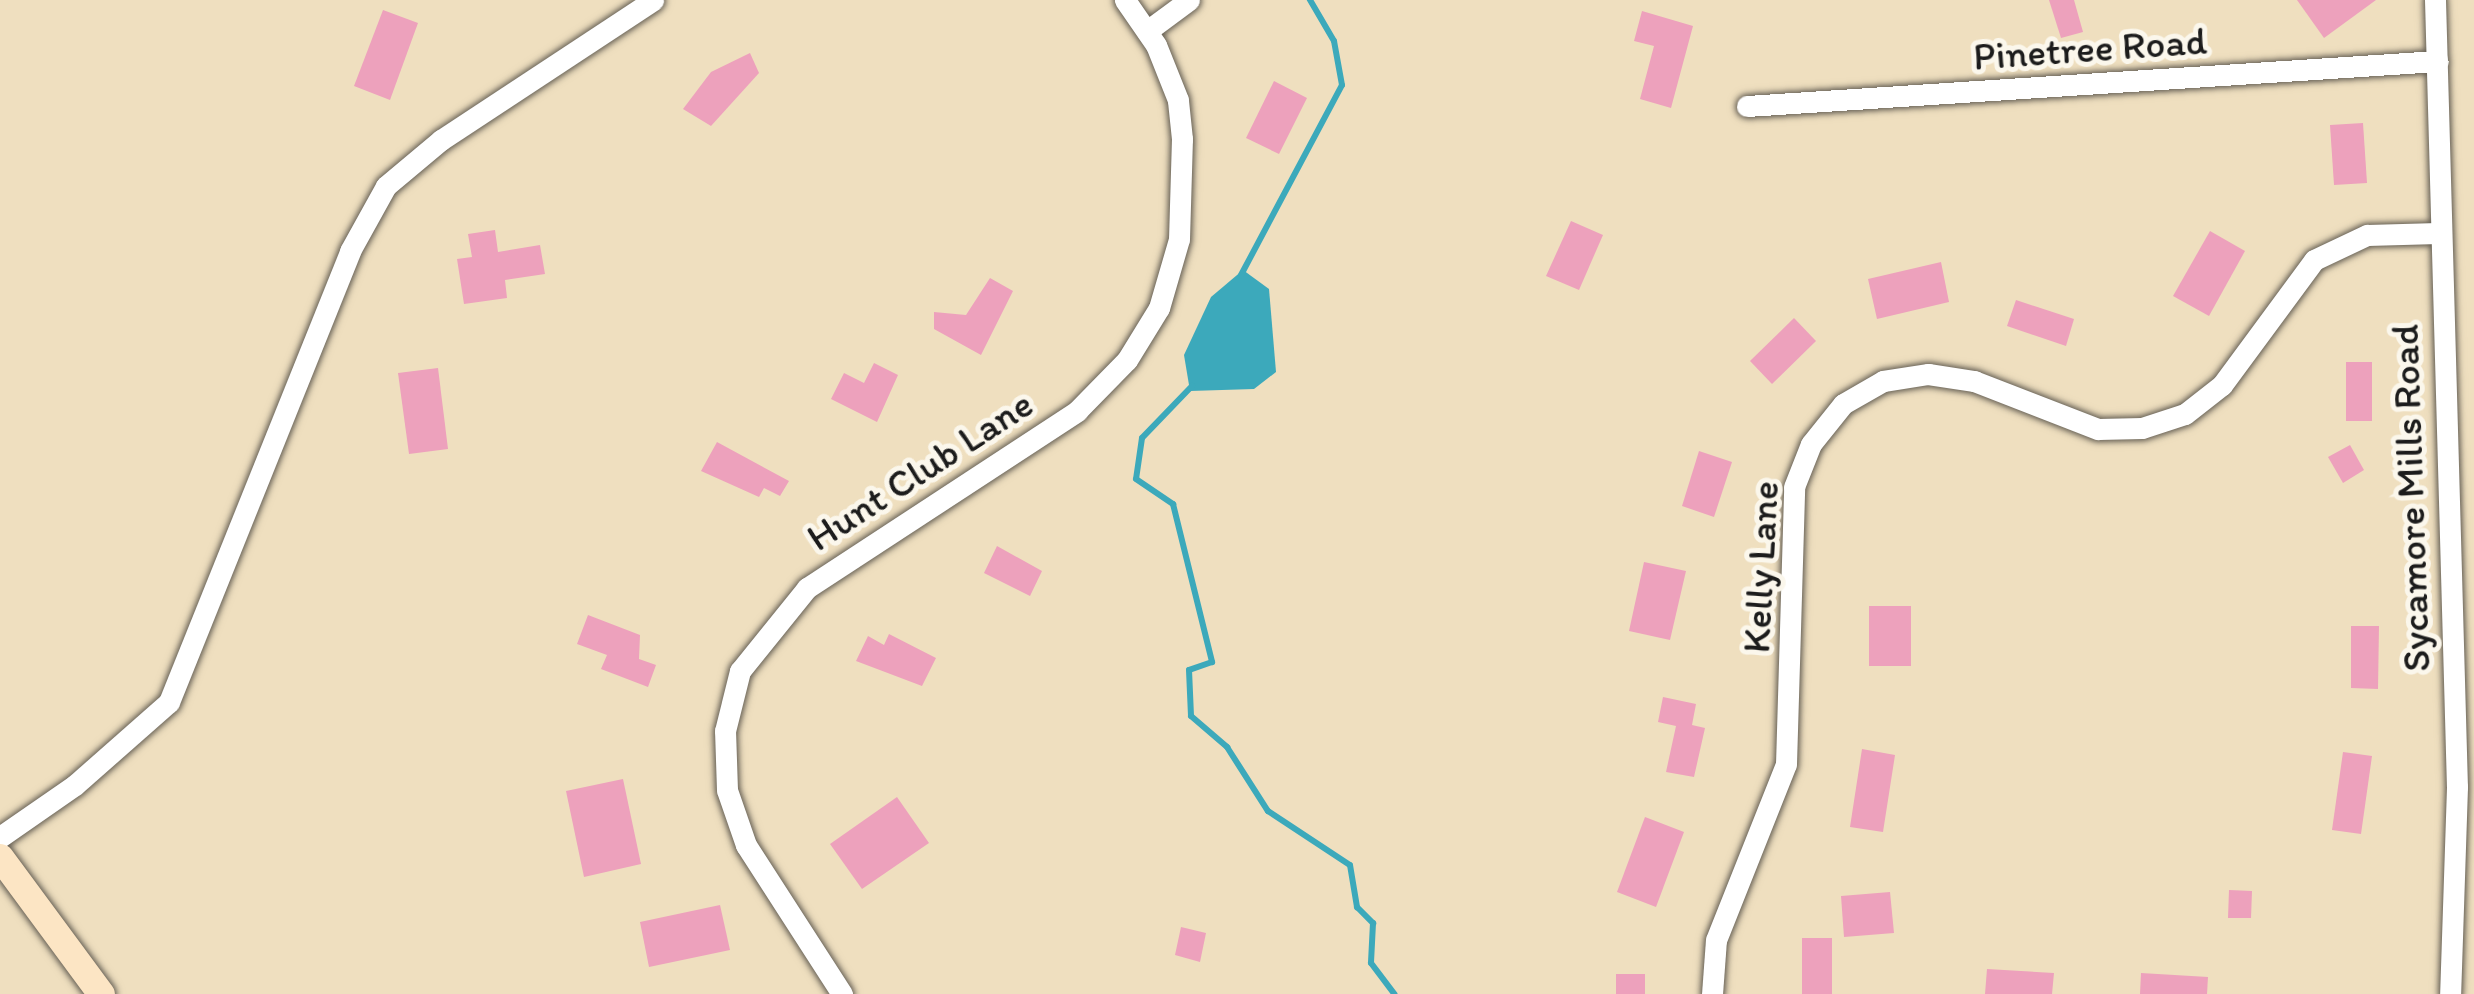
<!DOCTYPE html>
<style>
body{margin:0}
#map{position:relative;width:2474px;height:994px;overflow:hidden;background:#efdfbf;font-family:Itim,sans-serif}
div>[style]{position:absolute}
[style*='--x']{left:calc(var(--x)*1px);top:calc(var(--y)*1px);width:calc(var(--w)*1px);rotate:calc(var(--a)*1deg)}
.water>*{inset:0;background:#3ca9bb}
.stream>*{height:6px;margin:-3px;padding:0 3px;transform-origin:3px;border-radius:3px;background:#3ca9bb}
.building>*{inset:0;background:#eda1bc}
.roads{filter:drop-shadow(0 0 3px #666055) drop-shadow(0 0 3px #666055)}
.street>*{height:21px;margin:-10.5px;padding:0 10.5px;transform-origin:10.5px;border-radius:10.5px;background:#fff}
.secondary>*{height:27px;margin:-13.5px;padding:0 13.5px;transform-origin:13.5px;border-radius:13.5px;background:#fce5c4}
span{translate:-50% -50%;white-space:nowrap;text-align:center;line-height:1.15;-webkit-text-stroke:10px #fbf7ec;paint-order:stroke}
.street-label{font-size:39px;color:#1c1c1c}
</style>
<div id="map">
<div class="water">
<div style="clip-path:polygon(1243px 270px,1269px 289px,1276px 372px,1254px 389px,1190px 391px,1184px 355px,1211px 297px)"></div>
</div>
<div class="stream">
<div style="--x:1241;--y:275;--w:215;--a:-62"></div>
<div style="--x:1342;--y:85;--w:45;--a:-100.3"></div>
<div style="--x:1334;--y:41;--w:48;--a:-120.3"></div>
<div style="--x:1192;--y:386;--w:72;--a:133.9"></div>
<div style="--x:1142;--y:438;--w:41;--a:98.3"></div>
<div style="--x:1136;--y:479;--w:45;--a:34"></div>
<div style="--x:1173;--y:504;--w:163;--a:76.1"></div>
<div style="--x:1212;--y:662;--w:24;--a:161"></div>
<div style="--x:1189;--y:670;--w:46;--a:87.5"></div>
<div style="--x:1191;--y:716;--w:48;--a:40.7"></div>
<div style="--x:1227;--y:747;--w:76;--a:57.4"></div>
<div style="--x:1268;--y:811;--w:98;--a:33.4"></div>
<div style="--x:1350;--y:865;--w:43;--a:80.5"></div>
<div style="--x:1357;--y:907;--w:23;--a:45"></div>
<div style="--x:1373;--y:923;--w:40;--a:92.9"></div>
<div style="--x:1371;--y:963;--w:39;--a:53"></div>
</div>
<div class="building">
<div style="clip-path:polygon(2049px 0,2074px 0,2083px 32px,2061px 38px)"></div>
<div style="clip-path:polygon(2297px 0,2376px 0,2324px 38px)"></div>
<div style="clip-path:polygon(383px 10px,418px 23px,390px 100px,354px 86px)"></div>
<div style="clip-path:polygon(1642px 11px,1693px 26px,1671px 108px,1640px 99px,1654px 46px,1634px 41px)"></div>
<div style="clip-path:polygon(750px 53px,759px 73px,711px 126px,683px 109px,711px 72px)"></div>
<div style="clip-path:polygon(1274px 81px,1307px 98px,1279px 154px,1246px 138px)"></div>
<div style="clip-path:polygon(2363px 123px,2367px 183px,2334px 185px,2330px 125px)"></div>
<div style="clip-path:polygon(1571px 221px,1603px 235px,1579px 290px,1546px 276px)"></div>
<div style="clip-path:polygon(495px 230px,498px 252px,540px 245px,545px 274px,505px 280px,507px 298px,464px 304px,457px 259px,472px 257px,468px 234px)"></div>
<div style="clip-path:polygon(2210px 231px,2245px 251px,2209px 316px,2173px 296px)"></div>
<div style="clip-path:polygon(1941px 262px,1949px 302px,1877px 319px,1868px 279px)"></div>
<div style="clip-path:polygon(990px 278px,1013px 291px,981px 355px,934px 329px,934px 312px,966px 315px)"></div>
<div style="clip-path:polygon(2016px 300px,2074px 319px,2066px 346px,2007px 326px)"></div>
<div style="clip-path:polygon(1794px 318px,1816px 341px,1772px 384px,1750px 361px)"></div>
<div style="clip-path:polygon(2346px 362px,2372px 362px,2372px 421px,2346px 421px)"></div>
<div style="clip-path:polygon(874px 363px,898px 375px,877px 422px,831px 399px,844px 373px,864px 383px)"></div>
<div style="clip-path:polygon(438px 368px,448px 449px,409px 454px,398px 373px)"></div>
<div style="clip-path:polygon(717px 442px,789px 481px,780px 496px,764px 488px,759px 497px,701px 471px)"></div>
<div style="clip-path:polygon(2350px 445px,2364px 470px,2343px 483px,2328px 457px)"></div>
<div style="clip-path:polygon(1699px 451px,1732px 462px,1714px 517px,1682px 506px)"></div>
<div style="clip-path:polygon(997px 546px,1042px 571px,1030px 596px,984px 573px)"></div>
<div style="clip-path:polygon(1644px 562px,1686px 571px,1670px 640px,1629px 631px)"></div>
<div style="clip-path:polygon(1869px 606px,1911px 606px,1911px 666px,1869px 666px)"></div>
<div style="clip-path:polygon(588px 615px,640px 635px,639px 659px,656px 665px,648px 687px,601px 669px,607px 655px,577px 644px)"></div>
<div style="clip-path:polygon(2351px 626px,2379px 626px,2378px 689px,2351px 688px)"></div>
<div style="clip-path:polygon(889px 634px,936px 658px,922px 686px,856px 661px,868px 636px,884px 645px)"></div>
<div style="clip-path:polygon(1663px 697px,1696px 704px,1692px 725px,1705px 728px,1694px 777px,1666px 772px,1676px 726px,1658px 722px)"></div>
<div style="clip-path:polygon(1862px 749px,1895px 755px,1883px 832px,1850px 827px)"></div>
<div style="clip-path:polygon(2343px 752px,2372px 756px,2361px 834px,2332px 830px)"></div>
<div style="clip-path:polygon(623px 779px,641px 864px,584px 877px,566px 791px)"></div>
<div style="clip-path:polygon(897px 797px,929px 843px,862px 889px,830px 844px)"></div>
<div style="clip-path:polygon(1645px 817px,1684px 832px,1656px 907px,1617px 892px)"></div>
<div style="clip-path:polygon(2229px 890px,2252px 891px,2251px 918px,2228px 918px)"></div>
<div style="clip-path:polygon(1890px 892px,1894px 933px,1844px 937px,1841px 896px)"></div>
<div style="clip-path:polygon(720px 905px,730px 950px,649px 967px,640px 922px)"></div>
<div style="clip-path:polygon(1181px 927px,1206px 933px,1200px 962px,1175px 955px)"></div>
<div style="clip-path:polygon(1802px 938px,1832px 938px,1832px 994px,1802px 994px)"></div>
<div style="clip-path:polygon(1987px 969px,2054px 973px,2052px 994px,1985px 994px)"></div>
<div style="clip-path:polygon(2141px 973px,2208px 977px,2207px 994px,2140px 994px)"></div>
<div style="clip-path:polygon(1616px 974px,1645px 974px,1645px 994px,1616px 994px)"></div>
</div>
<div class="roads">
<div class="street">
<div style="--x:2435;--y:0;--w:787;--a:88.4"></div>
<div style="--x:2457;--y:787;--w:207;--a:91.9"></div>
<div style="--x:1147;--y:31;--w:52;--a:-36.4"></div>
<div style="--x:1747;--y:106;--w:692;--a:-3.73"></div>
<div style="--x:0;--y:837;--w:91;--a:-34.7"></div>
<div style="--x:75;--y:785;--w:125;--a:-41.4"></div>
<div style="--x:169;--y:702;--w:486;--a:-68.1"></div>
<div style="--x:350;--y:251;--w:74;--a:-61"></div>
<div style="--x:386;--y:186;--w:72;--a:-39.9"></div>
<div style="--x:441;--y:140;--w:254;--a:-33.4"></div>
<div style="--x:842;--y:994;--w:177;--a:-122.8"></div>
<div style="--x:746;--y:845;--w:58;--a:-109.1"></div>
<div style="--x:727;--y:790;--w:59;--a:-91.9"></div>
<div style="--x:725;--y:731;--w:62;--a:-76"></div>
<div style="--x:740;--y:671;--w:107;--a:-51.1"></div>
<div style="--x:807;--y:588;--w:323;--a:-33.2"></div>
<div style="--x:1077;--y:411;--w:71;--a:-45.6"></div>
<div style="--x:1127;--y:360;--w:61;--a:-58.4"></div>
<div style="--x:1159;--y:308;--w:72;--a:-73.8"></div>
<div style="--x:1179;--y:239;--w:100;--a:-88.3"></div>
<div style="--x:1182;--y:139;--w:39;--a:-96"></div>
<div style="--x:1178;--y:100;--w:59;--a:-111.8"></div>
<div style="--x:1156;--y:45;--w:55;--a:-124.6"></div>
<div style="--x:1712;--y:994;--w:54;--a:-85.8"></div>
<div style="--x:1716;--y:940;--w:189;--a:-68.3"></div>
<div style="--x:1786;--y:764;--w:277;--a:-88.3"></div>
<div style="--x:1794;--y:487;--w:46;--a:-68.4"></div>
<div style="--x:1811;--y:444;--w:51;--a:-51.3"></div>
<div style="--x:1843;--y:404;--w:46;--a:-29.9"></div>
<div style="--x:1883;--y:381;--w:46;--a:-8.8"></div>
<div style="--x:1928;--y:374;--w:47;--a:8.7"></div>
<div style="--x:1974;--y:381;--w:133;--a:21.2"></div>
<div style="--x:2098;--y:429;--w:44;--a:-1.3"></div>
<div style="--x:2142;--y:428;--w:45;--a:-18"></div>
<div style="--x:2185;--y:414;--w:47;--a:-38.1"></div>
<div style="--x:2222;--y:385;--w:155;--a:-53.6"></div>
<div style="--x:2314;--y:260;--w:59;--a:-25.3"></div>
<div style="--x:2367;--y:235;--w:71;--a:-1.6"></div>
</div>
<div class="secondary">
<div style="--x:0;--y:857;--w:170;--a:53.6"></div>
</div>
</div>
<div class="street-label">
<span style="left:2090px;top:49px;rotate:-4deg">Pinetree Road</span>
<span style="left:920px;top:471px;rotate:-33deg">Hunt Club Lane</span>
<span style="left:2411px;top:498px;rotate:-92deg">Sycamore Mills Road</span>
<span style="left:1761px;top:567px;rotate:-87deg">Kelly Lane</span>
</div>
</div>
